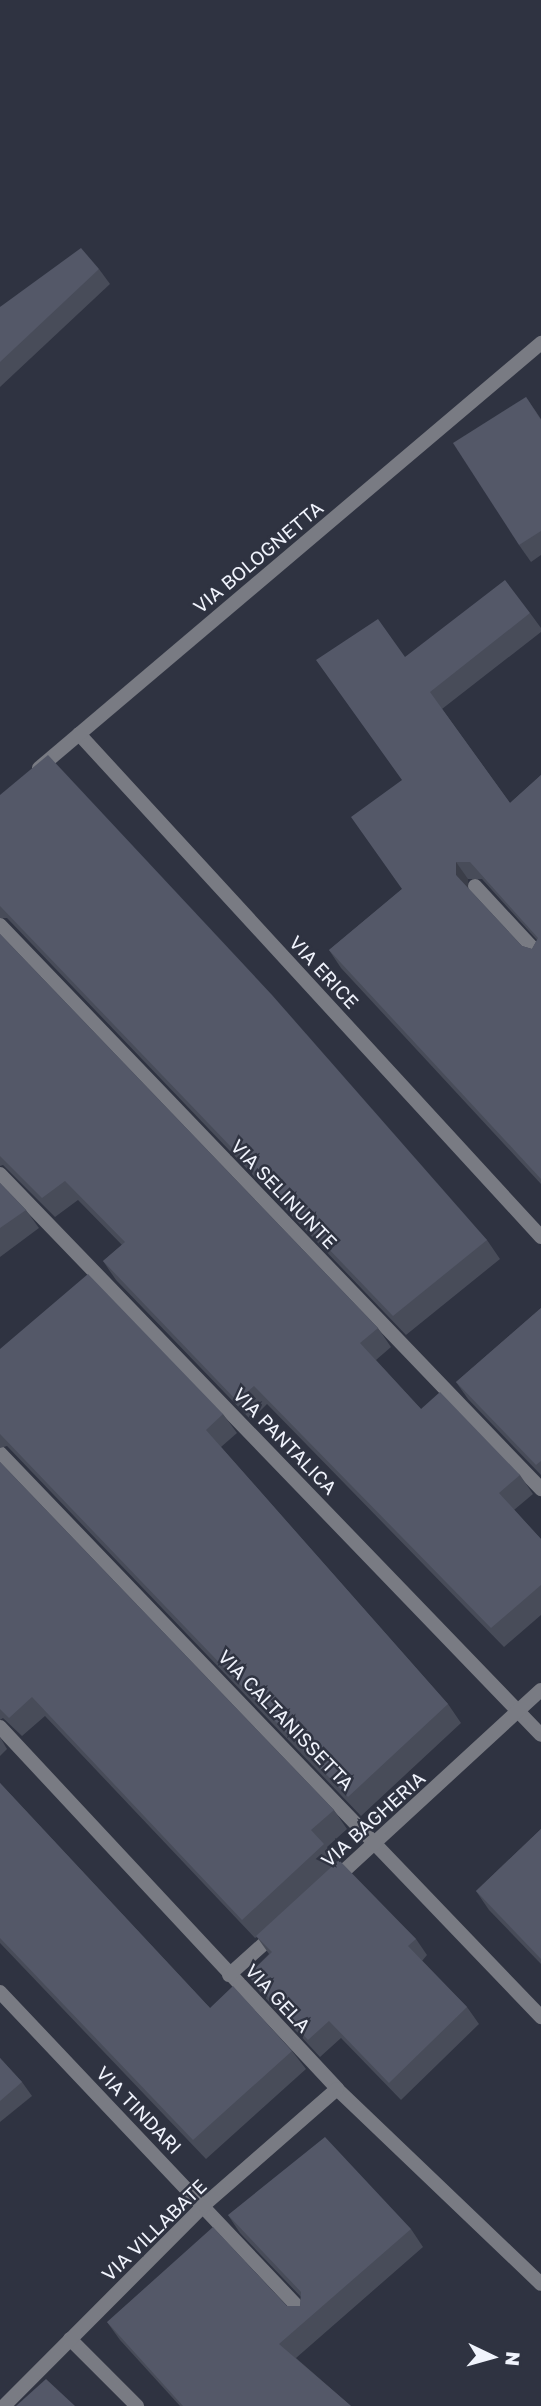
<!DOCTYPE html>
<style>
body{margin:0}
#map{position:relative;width:541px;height:2406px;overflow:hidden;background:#2f3341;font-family:"Golos Text",sans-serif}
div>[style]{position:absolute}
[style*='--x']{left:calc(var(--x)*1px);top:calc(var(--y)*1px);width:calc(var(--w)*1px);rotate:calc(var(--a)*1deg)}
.minor>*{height:14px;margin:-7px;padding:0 7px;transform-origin:7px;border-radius:7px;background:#797b83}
.wall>*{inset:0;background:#484c59}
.shaded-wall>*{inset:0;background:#3b3e49}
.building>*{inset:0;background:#545868}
span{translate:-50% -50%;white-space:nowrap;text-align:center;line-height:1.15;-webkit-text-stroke:5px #2f3341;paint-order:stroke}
.street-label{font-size:19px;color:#f0f3fc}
.north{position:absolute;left:457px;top:2322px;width:70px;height:70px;-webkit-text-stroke:5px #2f3341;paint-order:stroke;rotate:95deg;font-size:19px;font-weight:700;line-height:28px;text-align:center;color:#f0f3fc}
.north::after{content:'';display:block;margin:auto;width:24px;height:32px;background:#f0f3fc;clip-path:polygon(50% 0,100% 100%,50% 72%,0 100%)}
</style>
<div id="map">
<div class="minor">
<div style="--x:79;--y:734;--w:683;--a:47.43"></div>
<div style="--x:39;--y:768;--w:658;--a:-40.25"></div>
<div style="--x:475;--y:886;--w:97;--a:47.1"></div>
<div style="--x:0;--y:925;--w:782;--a:46.19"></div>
<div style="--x:0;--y:1174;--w:779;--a:46.04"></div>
<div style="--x:0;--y:1453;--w:782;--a:46.19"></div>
<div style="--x:0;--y:1727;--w:495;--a:47"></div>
<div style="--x:337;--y:2089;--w:282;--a:43.7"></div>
<div style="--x:333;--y:1881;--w:282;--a:-42.6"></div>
<div style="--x:229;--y:1975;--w:64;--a:-41.9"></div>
<div style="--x:0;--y:1992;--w:447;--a:46.6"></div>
<div style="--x:70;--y:2339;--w:95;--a:45"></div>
<div style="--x:4;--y:2406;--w:284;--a:-45.1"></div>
<div style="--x:204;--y:2205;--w:176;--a:-41.1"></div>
</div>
<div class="wall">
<div style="clip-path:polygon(99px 269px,110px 284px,0 387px,0 307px)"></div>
<div style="clip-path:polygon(526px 397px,541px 419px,541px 555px,531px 562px,519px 545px)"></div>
<div style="clip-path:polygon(evenodd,530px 613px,541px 628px,541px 632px,442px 709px,510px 803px,541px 775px,541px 1184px,341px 968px,329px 950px,402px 889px,402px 780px,405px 657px,530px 613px,468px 879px,482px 879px,537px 940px,532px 949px,522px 946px,468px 888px,468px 879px)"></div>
<div style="clip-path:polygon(0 795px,487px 1240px,500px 1259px,406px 1335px,7px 918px,0 918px)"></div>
<div style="clip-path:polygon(0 934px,378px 1328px,391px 1347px,376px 1360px,421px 1409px,520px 1475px,533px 1494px,514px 1510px,541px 1539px,541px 1615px,504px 1647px,267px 1404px,251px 1420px,116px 1280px,103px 1261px,122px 1245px,78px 1200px,55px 1217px,3px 1165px,0 1166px)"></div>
<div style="clip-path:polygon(0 1183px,26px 1210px,39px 1228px,0 1257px)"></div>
<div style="clip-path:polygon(541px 1308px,541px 1475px,468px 1399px,456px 1382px)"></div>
<div style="clip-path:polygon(0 1349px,223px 1414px,237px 1433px,221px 1447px,448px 1704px,461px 1723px,361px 1816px,7px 1446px,0 1448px)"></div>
<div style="clip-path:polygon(0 1462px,334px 1810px,347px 1829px,327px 1847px,337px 1862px,416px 1939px,427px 1955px,422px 1961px,467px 2007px,479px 2024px,401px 2100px,341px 2038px,320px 2057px,260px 1992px,248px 1975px,269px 1954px,257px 1937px,255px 1938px,45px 1716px,22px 1736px,3px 1718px,0 1720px)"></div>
<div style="clip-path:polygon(0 1737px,7px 1749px,0 1756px)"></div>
<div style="clip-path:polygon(0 1783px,210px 2008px,292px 2051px,306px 2069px,206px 2159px,0 1943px)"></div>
<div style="clip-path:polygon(541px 1829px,541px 1964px,489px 1910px,476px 1891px)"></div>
<div style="clip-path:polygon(0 2058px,22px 2082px,32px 2096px,0 2122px)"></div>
<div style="clip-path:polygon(228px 2215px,411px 2229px,423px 2247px,296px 2358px,351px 2406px,180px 2406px,120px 2340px,107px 2322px,287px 2306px,300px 2306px,301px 2297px,240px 2233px)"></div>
</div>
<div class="shaded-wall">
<div style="clip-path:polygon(456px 862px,468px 879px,468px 893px,456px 875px)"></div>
</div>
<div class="building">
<div style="clip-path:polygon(81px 248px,99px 269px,0 362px,0 307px)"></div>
<div style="clip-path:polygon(526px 397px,541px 420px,541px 531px,519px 545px,453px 443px)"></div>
<div style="clip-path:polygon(evenodd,505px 580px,530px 613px,430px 692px,510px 803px,541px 775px,541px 1179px,329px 950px,402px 889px,351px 817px,402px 780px,316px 660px,378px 619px,405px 657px,505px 580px,456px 862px,470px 862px,538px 938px,532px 949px,522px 946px,456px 875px,456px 862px)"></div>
<div style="clip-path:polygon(48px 755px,272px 995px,487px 1240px,393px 1316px,0 906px,0 795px)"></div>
<div style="clip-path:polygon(0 934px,378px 1328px,360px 1343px,421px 1409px,440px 1392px,520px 1475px,499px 1493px,541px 1539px,541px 1585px,491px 1628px,254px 1386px,237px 1401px,103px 1261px,125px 1242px,65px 1181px,42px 1198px,0 1156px)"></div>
<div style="clip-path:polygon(0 1183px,26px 1210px,0 1228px)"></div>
<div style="clip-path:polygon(88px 1274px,223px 1414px,206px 1430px,448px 1704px,348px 1797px,0 1434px,0 1349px)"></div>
<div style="clip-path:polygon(541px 1308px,541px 1461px,536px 1465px,456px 1382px)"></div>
<div style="clip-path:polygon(0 1462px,334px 1810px,311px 1830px,324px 1844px,242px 1920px,32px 1697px,9px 1718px,0 1709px)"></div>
<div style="clip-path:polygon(0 1783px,210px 2008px,233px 1986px,292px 2051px,193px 2140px,0 1938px)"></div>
<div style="clip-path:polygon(541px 1829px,541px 1959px,476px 1891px)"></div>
<div style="clip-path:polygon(339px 1860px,416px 1939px,408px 1946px,467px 2007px,389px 2083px,329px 2021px,308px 2040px,248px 1975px,272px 1952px,256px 1936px)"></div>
<div style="clip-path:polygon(0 2058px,22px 2082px,0 2101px)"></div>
<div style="clip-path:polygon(325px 2137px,411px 2229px,279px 2344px,351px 2406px,183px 2406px,107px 2322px,213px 2227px,287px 2306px,300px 2306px,301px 2292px,228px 2215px)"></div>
<div style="clip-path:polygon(46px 2379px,75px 2406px,16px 2406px)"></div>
</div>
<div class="street-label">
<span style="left:258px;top:557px;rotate:-40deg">VIA BOLOGNETTA</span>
<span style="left:324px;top:972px;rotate:47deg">VIA ERICE</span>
<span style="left:284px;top:1194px;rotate:46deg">VIA SELINUNTE</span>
<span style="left:285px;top:1441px;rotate:46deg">VIA PANTALICA</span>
<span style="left:286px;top:1720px;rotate:46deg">VIA CALTANISSETTA</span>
<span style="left:373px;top:1819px;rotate:-42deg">VIA BAGHERIA</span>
<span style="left:278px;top:1998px;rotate:47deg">VIA GELA</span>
<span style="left:139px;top:2110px;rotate:46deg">VIA TINDARI</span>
<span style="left:154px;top:2230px;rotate:-44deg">VIA VILLABATE</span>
</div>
<div class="north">N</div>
</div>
